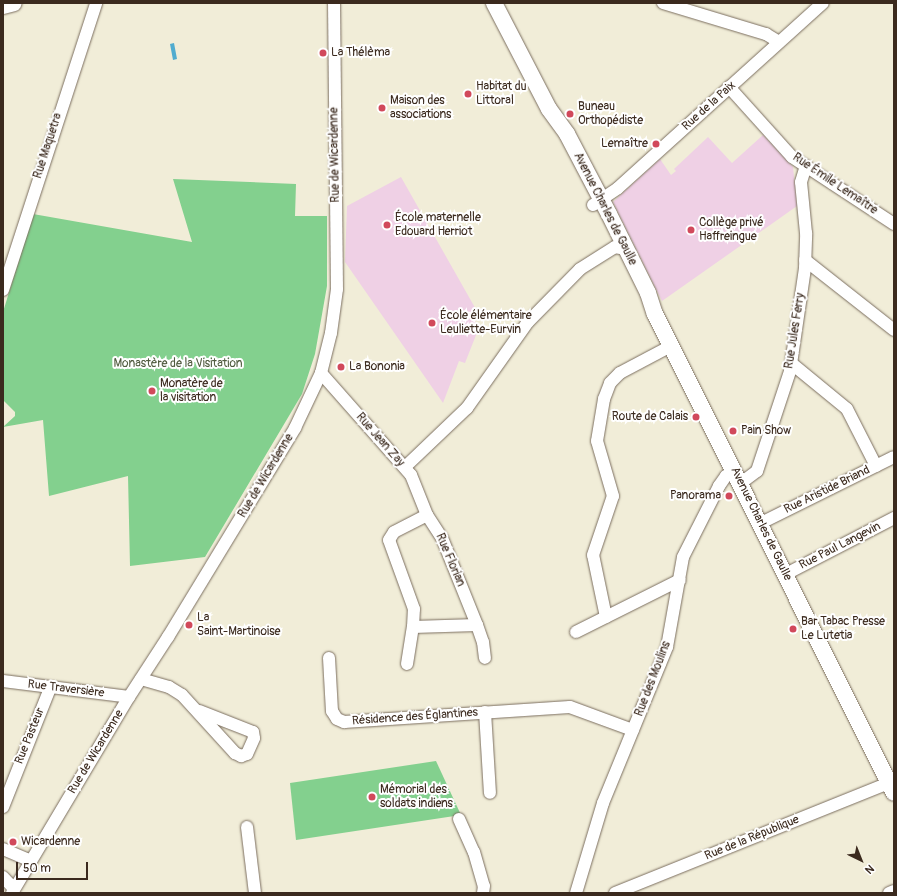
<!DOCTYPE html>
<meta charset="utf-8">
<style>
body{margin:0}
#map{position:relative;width:897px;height:896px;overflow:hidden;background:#f1edd8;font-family:Pangolin,sans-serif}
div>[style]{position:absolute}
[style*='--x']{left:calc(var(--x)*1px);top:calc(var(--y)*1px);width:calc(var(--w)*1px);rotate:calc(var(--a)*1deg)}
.built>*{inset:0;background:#efd0e5}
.green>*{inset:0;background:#83d08e}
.water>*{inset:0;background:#51accf}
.roads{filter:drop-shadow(0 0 1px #7b6e5f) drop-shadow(0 0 1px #7b6e5f)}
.minor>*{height:12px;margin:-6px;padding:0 6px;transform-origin:6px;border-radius:6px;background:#fff}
.secondary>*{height:16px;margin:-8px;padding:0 8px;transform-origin:8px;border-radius:8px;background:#fff}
.dots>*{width:11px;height:11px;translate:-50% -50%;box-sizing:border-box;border:2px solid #fff;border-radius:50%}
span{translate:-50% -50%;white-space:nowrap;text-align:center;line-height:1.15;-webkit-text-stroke:4px #fff;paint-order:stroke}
.poi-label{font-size:12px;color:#3b2a1e}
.left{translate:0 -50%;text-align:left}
.right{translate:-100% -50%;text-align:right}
.street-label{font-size:12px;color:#3b2a1e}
.park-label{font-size:12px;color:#515c40}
.frame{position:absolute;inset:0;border:4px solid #3b2a1e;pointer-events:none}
.north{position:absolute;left:841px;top:840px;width:40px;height:40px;-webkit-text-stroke:3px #fff;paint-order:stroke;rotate:137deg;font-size:11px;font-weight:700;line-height:16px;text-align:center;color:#3b2a1e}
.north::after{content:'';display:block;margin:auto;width:14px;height:18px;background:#3b2a1e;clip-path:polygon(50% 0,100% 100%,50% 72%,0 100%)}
.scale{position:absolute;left:16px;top:862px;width:72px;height:18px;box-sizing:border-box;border:2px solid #3b2a1e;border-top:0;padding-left:5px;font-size:12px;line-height:14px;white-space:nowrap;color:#3b2a1e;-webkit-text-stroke:3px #fff;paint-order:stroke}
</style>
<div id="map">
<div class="built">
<div style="clip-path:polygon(763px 135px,793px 167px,797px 206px,662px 301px,613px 202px,660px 159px,671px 175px,676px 171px,674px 169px,708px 137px,732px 163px)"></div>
<div style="clip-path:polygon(401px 177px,478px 313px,475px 322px,480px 325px,465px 363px,459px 361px,443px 403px,345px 262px,347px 206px)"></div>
</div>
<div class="green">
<div style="clip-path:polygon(173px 179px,296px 184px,295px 216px,327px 216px,327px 286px,315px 354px,302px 394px,205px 557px,130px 566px,128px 476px,49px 496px,43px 420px,3px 427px,15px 416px,15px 412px,3px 400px,3px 312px,33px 214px,192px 242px)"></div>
<div style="clip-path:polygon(436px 761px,461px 815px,296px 840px,290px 783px)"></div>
</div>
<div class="water">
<div style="clip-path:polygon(174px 43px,177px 59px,173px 60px,170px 44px)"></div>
</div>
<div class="roads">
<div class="minor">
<div style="--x:663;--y:3;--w:108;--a:16.8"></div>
<div style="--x:766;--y:34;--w:15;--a:32"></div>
<div style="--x:729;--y:87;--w:94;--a:48"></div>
<div style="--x:792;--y:157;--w:122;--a:33.3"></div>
<div style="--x:593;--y:205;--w:30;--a:-34"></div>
<div style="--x:618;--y:188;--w:276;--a:-42.1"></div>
<div style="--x:805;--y:260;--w:113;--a:38.2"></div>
<div style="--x:3;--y:290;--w:302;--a:-72"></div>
<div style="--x:791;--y:363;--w:72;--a:39.4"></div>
<div style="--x:847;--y:409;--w:64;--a:63"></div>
<div style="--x:321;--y:373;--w:136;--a:48.6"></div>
<div style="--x:411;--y:475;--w:43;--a:68.2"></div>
<div style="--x:427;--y:515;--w:27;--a:57"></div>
<div style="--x:442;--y:538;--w:94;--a:68.1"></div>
<div style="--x:477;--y:625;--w:64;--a:178.2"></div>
<div style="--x:413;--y:627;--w:18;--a:-87"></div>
<div style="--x:414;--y:609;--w:73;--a:-109.9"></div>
<div style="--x:389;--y:540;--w:9;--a:-58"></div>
<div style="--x:394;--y:532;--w:37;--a:-27"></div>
<div style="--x:405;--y:467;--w:86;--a:-43.6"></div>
<div style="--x:467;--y:408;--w:105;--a:-54.7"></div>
<div style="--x:528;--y:322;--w:74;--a:-45.5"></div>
<div style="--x:580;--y:269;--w:41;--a:-32.2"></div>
<div style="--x:615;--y:247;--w:10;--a:11"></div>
<div style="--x:741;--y:483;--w:20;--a:-37"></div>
<div style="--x:757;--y:471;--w:105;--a:-71.7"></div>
<div style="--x:790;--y:371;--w:104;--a:-81.7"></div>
<div style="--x:805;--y:268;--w:35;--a:-88"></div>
<div style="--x:806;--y:233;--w:51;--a:-95.6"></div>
<div style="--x:801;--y:182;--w:17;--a:-73"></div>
<div style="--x:761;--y:523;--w:148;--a:-26.4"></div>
<div style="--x:786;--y:574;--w:122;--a:-27.4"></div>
<div style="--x:606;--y:617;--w:63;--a:-101.8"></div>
<div style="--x:593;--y:555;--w:62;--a:-71.3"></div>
<div style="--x:613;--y:496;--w:57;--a:-106.2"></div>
<div style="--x:597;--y:441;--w:43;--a:-80.5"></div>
<div style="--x:604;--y:399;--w:17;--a:-69"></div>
<div style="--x:610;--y:383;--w:14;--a:-45"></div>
<div style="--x:620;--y:373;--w:58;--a:-27.9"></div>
<div style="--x:477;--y:625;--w:18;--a:71"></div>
<div style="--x:483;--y:642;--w:16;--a:83"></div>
<div style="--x:576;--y:632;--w:116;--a:-26.6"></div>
<div style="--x:329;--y:658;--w:53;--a:86.8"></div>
<div style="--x:332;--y:711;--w:9;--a:58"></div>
<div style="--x:337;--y:719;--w:8;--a:23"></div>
<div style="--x:344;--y:722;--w:226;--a:-3.8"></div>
<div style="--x:570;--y:707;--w:67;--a:20.1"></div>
<div style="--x:407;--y:664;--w:37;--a:-81"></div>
<div style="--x:141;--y:679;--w:29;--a:16"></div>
<div style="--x:169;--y:687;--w:15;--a:32"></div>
<div style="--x:182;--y:695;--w:79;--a:47.6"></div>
<div style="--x:235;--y:753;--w:7;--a:27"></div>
<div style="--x:241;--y:756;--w:6;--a:-18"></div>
<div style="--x:247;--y:754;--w:17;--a:-66"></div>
<div style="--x:254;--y:738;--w:6;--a:-99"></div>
<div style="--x:253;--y:732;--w:58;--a:-158.7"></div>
<div style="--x:3;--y:681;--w:127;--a:7.2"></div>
<div style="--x:485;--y:712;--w:81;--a:86.5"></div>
<div style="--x:3;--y:807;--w:128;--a:-68.4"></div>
<div style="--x:459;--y:819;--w:36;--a:66"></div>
<div style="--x:474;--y:852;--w:35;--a:74"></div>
<div style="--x:484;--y:886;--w:7;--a:98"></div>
<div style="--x:247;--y:827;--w:66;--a:83.1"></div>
<div style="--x:3;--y:849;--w:30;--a:23"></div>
<div style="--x:3;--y:877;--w:16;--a:47"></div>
<div style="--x:12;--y:893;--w:228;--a:-59.2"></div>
<div style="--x:129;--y:697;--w:72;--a:-57"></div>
<div style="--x:168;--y:637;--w:245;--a:-58.7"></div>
<div style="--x:295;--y:428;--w:61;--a:-64.7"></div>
<div style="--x:321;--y:373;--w:41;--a:-76"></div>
<div style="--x:331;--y:333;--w:44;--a:-82.2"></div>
<div style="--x:337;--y:289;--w:286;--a:-90.6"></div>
<div style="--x:576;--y:893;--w:94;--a:-73.3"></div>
<div style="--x:603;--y:803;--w:169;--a:-67.7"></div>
<div style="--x:667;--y:647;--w:91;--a:-79.9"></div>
<div style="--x:683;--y:557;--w:80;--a:-63.1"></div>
<div style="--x:719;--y:486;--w:12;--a:-55"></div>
<div style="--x:726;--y:476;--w:10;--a:-24"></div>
<div style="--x:615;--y:893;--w:295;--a:-21.9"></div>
<div style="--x:889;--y:893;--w:5;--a:-22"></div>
</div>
<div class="secondary">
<div style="--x:494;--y:3;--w:119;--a:62.6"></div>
<div style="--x:549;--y:109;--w:31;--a:54"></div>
<div style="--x:567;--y:134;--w:90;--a:62.3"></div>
<div style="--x:609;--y:214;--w:88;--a:63.7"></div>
<div style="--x:648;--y:293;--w:22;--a:72"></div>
<div style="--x:655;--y:314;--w:535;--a:63.48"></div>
<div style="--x:3;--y:6;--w:11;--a:-15"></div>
</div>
</div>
<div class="dots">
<div style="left:323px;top:53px;background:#d1495b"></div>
<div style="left:468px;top:94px;background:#d1495b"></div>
<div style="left:382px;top:108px;background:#d1495b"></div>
<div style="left:570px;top:114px;background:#d1495b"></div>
<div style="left:656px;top:144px;background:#d1495b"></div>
<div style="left:387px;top:225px;background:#d1495b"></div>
<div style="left:691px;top:230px;background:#d1495b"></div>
<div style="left:432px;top:323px;background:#d1495b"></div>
<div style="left:341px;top:367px;background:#d1495b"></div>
<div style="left:152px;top:391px;background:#d1495b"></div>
<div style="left:696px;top:417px;background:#d1495b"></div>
<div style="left:733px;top:431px;background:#d1495b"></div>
<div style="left:729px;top:496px;background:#d1495b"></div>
<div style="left:189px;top:625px;background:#d1495b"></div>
<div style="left:793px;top:629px;background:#d1495b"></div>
<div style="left:372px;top:797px;background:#d1495b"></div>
<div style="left:13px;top:842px;background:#d1495b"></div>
</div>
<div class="poi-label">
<span class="left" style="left:331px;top:53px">La Thélèma</span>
<span class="left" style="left:476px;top:94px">Habitat du<br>Littoral</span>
<span class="left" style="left:390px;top:108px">Maison des<br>associations</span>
<span class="left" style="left:578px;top:114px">Buneau<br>Orthopédiste</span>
<span class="right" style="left:648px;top:144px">Lemaître</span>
<span class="left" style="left:395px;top:225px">École maternelle<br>Edouard Herriot</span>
<span class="left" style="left:699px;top:230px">Collège privé<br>Haffreingue</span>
<span class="left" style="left:440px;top:323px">École élémentaire<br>Leuliette-Eurvin</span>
<span class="left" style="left:349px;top:367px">La Bononia</span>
<span class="left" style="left:160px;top:391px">Monatère de<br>la visitation</span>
<span class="right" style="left:688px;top:417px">Route de Calais</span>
<span class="left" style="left:741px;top:431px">Pain Show</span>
<span class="right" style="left:721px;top:496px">Panorama</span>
<span class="left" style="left:197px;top:625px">La<br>Saint-Martinoise</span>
<span class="left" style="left:801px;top:629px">Bar Tabac Presse<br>Le Lutetia</span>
<span class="left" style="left:380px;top:797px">Mémorial des<br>soldats indiens</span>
<span class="left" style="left:21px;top:842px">Wicardenne</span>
</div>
<div class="street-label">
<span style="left:709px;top:106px;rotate:-42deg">Rue de la Paix</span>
<span style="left:48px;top:146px;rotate:-72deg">Rue Maquetra</span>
<span style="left:335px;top:155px;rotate:-91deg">Rue de Wicardenne</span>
<span style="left:835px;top:184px;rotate:34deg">Rue Émile Lemaître</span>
<span style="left:605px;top:209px;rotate:63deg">Avenue Charles de Gaulle</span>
<span style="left:795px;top:331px;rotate:-81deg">Rue Jules Ferry</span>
<span style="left:380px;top:440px;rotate:49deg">Rue Jean Zay</span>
<span style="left:266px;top:476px;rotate:-59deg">Rue de Wicardenne</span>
<span style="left:827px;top:490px;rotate:-26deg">Rue Aristide Briand</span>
<span style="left:761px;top:524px;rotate:64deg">Avenue Charles de Gaulle</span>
<span style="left:840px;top:546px;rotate:-27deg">Rue Paul Langevin</span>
<span style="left:450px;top:560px;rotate:67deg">Rue Florian</span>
<span style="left:653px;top:679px;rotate:-69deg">Rue des Moulins</span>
<span style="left:66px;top:689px;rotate:7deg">Rue Traversière</span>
<span style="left:415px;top:717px;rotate:-4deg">Résidence des Églantines</span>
<span style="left:30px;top:736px;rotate:-68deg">Rue Pasteur</span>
<span style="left:96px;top:752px;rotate:-59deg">Rue de Wicardenne</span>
<span style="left:752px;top:838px;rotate:-22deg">Rue de la République</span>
</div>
<div class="park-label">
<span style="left:178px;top:364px">Monastère de la Visitation</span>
</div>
<div class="frame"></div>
<div class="north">N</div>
<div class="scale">50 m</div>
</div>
